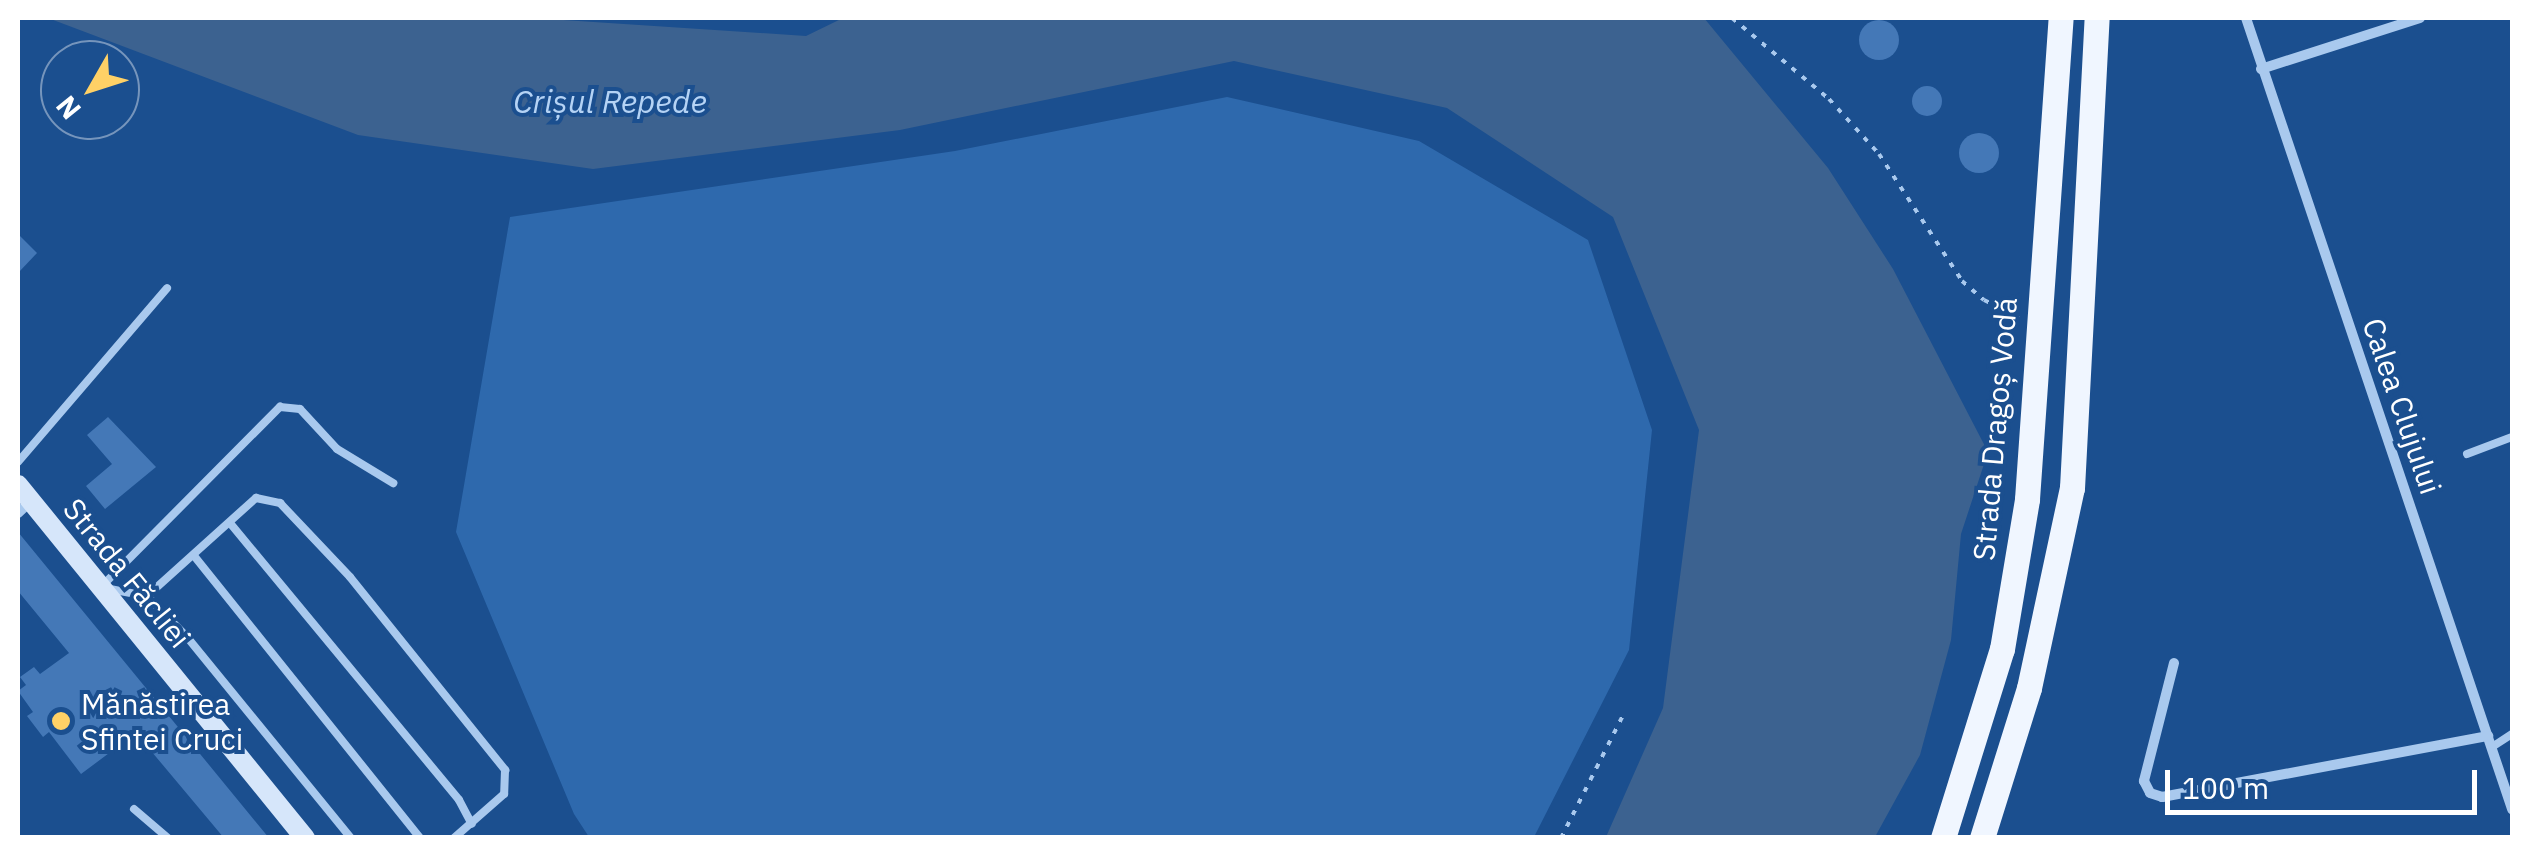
<!DOCTYPE html>
<meta charset="utf-8">
<style>
body{margin:0}
#map{position:relative;width:2530px;height:855px;overflow:hidden;background:#1b4f8f;font-family:"IBM Plex Sans",sans-serif}
div>[style]{position:absolute}
[style*='--x']{left:calc(var(--x)*1px);top:calc(var(--y)*1px);width:calc(var(--w)*1px);rotate:calc(var(--a)*1deg)}
.green>*{inset:0;background:#2e69ad}
.water>*{inset:0;background:#3c6290}
.building>*{inset:0;background:#4478b7}
.round{border-radius:50%}
.path>*{height:4px;margin-top:-2px;transform-origin:0;background:repeating-linear-gradient(90deg,#a9c9ee 0 5px,transparent 0 13px)}
.lane>*{height:8px;margin:-4px;padding:0 4px;transform-origin:4px;border-radius:4px;background:#a9c9ee}
.street>*{height:10px;margin:-5px;padding:0 5px;transform-origin:5px;border-radius:5px;background:#a9c9ee}
.secondary>*{height:20px;margin:-10px;padding:0 10px;transform-origin:10px;border-radius:10px;background:#d6e6fa}
.primary>*{height:25px;margin:-12.5px;padding:0 12.5px;transform-origin:12.5px;border-radius:12.5px;background:#f0f6ff}
.dots>*{width:28px;height:28px;translate:-50% -50%;box-sizing:border-box;border:5px solid #1b4f8f;border-radius:50%}
span{translate:-50% -50%;white-space:nowrap;text-align:center;line-height:1.15;-webkit-text-stroke:8px #1b4f8f;paint-order:stroke}
.street-label{font-size:30px;color:#fff}
.poi-label{font-size:30px;color:#fff}
.left{translate:0 -50%;text-align:left}
.water-label{font-size:32px;color:#b5d3f5;font-style:italic}
.frame{position:absolute;inset:0;border:20px solid #fff;pointer-events:none}
.north{position:absolute;left:40px;top:40px;width:100px;height:100px;box-sizing:border-box;background:#1b4f8f;border:2px solid #7695bc;border-radius:50%;rotate:231deg;font-size:28px;font-weight:700;line-height:40px;text-align:center;color:#fff}
.north::after{content:'';display:block;margin:auto;width:35px;height:45px;background:#ffd166;clip-path:polygon(50% 0,100% 100%,50% 72%,0 100%)}
.scale{position:absolute;left:2165px;top:770px;width:312px;height:45px;box-sizing:border-box;border:5px solid #fff;border-top:0;padding-left:12px;font-size:30px;line-height:35px;white-space:nowrap;color:#fff;-webkit-text-stroke:8px #1b4f8f;paint-order:stroke}
</style>
<div id="map">
<div class="green">
<div style="clip-path:polygon(1227px 97px,1419px 141px,1588px 240px,1652px 430px,1629px 650px,1534px 837px,589px 837px,574px 814px,456px 532px,510px 217px,955px 151px)"></div>
</div>
<div class="water">
<div style="clip-path:polygon(48px 18px,533px 18px,806px 36px,843px 18px,1704px 18px,1828px 168px,1893px 269px,1988px 452px,1961px 534px,1951px 640px,1920px 755px,1875px 837px,1606px 837px,1663px 708px,1699px 430px,1613px 217px,1447px 108px,1234px 61px,900px 130px,593px 169px,358px 135px)"></div>
</div>
<div class="building">
<div class="round" style="left:1859px;top:20px;width:40px;height:40px"></div>
<div class="round" style="left:1912px;top:86px;width:30px;height:30px"></div>
<div class="round" style="left:1959px;top:133px;width:40px;height:40px"></div>
<div style="clip-path:polygon(18px 234px,37px 253px,18px 273px)"></div>
<div style="clip-path:polygon(108px 417px,156px 467px,105px 509px,86px 486px,112px 464px,87px 435px)"></div>
<div style="clip-path:polygon(18px 532px,269px 838px,224px 838px,136px 733px,81px 774px,49px 732px,43px 737px,27px 716px,33px 712px,18px 691px,26px 685px,20px 677px,34px 667px,40px 674px,69px 653px,18px 591px)"></div>
</div>
<div class="path">
<div style="--x:1732;--y:18;--w:126;--a:39.9"></div>
<div style="--x:1829;--y:99;--w:74;--a:47.7"></div>
<div style="--x:1879;--y:154;--w:152;--a:56.8"></div>
<div style="--x:1962;--y:281;--w:29;--a:41"></div>
<div style="--x:1984;--y:300;--w:39;--a:26"></div>
<div style="--x:1561;--y:838;--w:138;--a:-63.2"></div>
</div>
<div class="lane">
<div style="--x:2467;--y:454;--w:48;--a:-20.7"></div>
<div style="--x:18;--y:462;--w:229;--a:-49.4"></div>
<div style="--x:230;--y:523;--w:359;--a:50.4"></div>
<div style="--x:459;--y:800;--w:27;--a:62"></div>
<div style="--x:195;--y:557;--w:360;--a:51.3"></div>
<div style="--x:104;--y:584;--w:250;--a:-45.2"></div>
<div style="--x:280;--y:407;--w:20;--a:6"></div>
<div style="--x:300;--y:409;--w:54;--a:47.2"></div>
<div style="--x:337;--y:449;--w:66;--a:31.3"></div>
<div style="--x:110;--y:589;--w:38;--a:11"></div>
<div style="--x:147;--y:596;--w:57;--a:45.7"></div>
<div style="--x:187;--y:637;--w:259;--a:50.8"></div>
<div style="--x:147;--y:596;--w:147;--a:-42"></div>
<div style="--x:256;--y:498;--w:25;--a:12"></div>
<div style="--x:280;--y:503;--w:102;--a:46.6"></div>
<div style="--x:350;--y:577;--w:248;--a:51.2"></div>
<div style="--x:505;--y:770;--w:24;--a:92"></div>
<div style="--x:504;--y:794;--w:67;--a:138.7"></div>
<div style="--x:2492;--y:747;--w:24;--a:-33"></div>
<div style="--x:134;--y:809;--w:45;--a:40.5"></div>
</div>
<div class="street">
<div style="--x:2246;--y:18;--w:835;--a:71.41"></div>
<div style="--x:2261;--y:69;--w:167;--a:-17.8"></div>
<div style="--x:18;--y:513;--w:16;--a:-43"></div>
<div style="--x:2174;--y:663;--w:122;--a:104.3"></div>
<div style="--x:2144;--y:781;--w:13;--a:63"></div>
<div style="--x:2150;--y:793;--w:13;--a:18"></div>
<div style="--x:2162;--y:797;--w:332;--a:-10.6"></div>
</div>
<div class="secondary">
<div style="--x:18;--y:485;--w:455;--a:50.9"></div>
</div>
<div class="primary">
<div style="--x:1943;--y:838;--w:198;--a:-72.7"></div>
<div style="--x:2002;--y:649;--w:152;--a:-80.5"></div>
<div style="--x:2027;--y:499;--w:482;--a:-86"></div>
<div style="--x:1982;--y:838;--w:157;--a:-72.6"></div>
<div style="--x:2029;--y:688;--w:205;--a:-77.9"></div>
<div style="--x:2072;--y:488;--w:471;--a:-87"></div>
</div>
<div class="dots">
<div style="left:61px;top:721px;background:#ffd166"></div>
</div>
<div class="street-label">
<span style="left:2402px;top:406px;rotate:71deg">Calea Clujului</span>
<span style="left:1995px;top:429px;rotate:-85deg">Strada Dragoș Vodă</span>
<span style="left:127px;top:573px;rotate:51deg">Strada Făcliei</span>
</div>
<div class="poi-label">
<span class="left" style="left:81px;top:721px">Mănăstirea<br>Sfintei Cruci</span>
</div>
<div class="water-label">
<span style="left:610px;top:101px">Crișul Repede</span>
</div>
<div class="frame"></div>
<div class="north">N</div>
<div class="scale">100 m</div>
</div>
